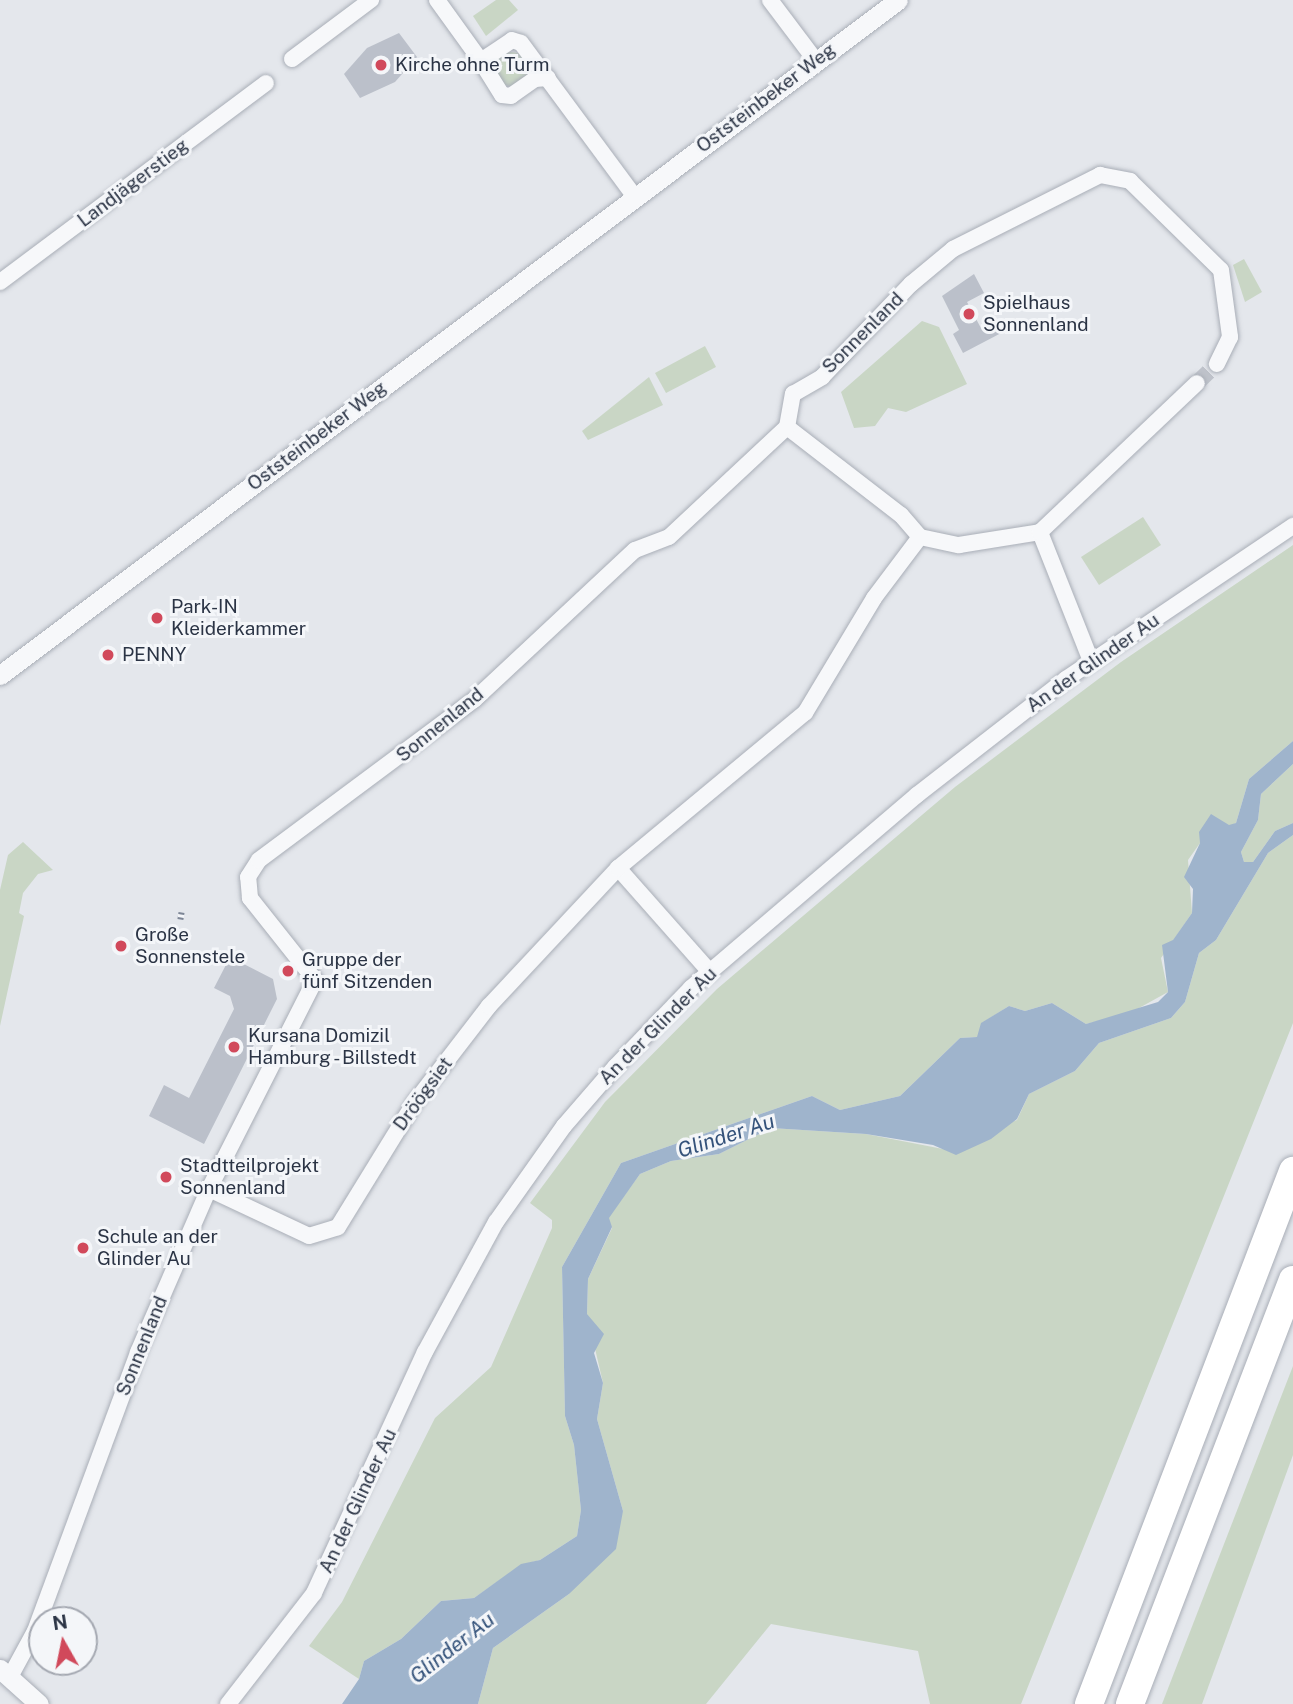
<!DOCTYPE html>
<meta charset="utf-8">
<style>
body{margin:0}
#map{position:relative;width:1293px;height:1704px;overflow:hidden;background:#e4e7ec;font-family:"Public Sans",sans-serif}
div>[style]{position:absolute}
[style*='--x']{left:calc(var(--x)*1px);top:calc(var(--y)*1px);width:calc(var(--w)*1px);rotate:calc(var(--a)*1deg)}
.green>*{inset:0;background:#c9d6c5}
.round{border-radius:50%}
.water>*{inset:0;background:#9fb4cc}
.building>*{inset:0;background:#bbc0ca}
.minor-tunnel>*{height:16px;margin-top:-8px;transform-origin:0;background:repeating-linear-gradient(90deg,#bfc3cb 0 16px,transparent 0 24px)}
.roads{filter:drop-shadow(0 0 2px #a9aeb7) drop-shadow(0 0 2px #a9aeb7)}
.minor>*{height:16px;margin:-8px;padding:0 8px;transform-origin:8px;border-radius:8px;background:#f7f8fa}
.tertiary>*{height:19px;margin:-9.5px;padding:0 9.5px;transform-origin:9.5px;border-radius:9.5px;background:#f7f8fa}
.motorway>*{height:28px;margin:-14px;padding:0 14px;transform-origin:14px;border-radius:14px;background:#fff}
.rail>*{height:7px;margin-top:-3.5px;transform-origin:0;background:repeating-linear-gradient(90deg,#f4f6f9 0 13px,#7d8696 0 26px);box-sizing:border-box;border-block:2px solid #7d8696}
.dots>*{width:19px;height:19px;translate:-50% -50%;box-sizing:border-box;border:4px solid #f4f6f9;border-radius:50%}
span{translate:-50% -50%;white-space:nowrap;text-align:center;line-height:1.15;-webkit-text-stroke:6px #f4f6f9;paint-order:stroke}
.poi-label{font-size:19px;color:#2b3445}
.left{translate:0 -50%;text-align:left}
.street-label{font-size:19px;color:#2b3445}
.water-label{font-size:21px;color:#34527a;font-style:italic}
.north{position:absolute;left:28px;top:1606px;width:70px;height:70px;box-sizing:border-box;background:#f4f6f9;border:2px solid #a4a8b1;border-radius:50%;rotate:351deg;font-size:19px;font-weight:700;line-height:28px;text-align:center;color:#2b3445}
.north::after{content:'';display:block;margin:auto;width:24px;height:32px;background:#d1495b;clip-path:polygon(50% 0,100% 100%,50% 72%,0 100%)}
</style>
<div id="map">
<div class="green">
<div style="clip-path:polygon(496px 0,509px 0,518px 10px,486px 36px,473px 16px)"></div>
<div class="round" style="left:494px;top:52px;width:34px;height:34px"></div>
<div style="clip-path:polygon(1244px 259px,1262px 292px,1245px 302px,1233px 265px)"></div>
<div style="clip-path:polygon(922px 321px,939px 327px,967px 384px,906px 412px,888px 408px,875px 426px,854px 428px,841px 392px)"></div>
<div style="clip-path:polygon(705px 346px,716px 367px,666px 393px,655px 373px)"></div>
<div style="clip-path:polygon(649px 377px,663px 405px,588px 440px,582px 431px)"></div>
<div style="clip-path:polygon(1143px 517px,1161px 545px,1099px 585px,1081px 557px)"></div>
<div style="clip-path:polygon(1293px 545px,1293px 741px,1249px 779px,1236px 823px,1200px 843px,1188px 860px,1192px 913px,1161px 958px,1168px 992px,1130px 1013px,1086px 1024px,1052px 1003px,1025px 1011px,1009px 1006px,982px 1023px,978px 1037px,960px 1038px,900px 1096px,840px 1110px,812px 1096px,621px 1163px,562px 1267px,565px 1416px,574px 1445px,581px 1510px,577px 1536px,540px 1560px,521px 1565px,474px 1598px,441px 1601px,401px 1639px,364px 1661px,359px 1679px,309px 1646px,342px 1602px,435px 1418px,491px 1367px,552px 1228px,552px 1220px,530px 1203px,605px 1102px,717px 989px,955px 787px,1121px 662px)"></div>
<div style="clip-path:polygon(1293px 764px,1293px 823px,1275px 831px,1253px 862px,1244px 862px,1241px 852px,1258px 820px,1261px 794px)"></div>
<div style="clip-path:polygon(1293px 835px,1293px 1023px,1021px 1704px,930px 1704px,918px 1651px,771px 1624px,706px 1704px,478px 1704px,493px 1648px,569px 1594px,623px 1511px,597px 1419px,603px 1383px,587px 1314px,588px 1279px,612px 1228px,608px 1218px,640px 1174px,671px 1161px,719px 1154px,771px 1128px,866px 1134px,943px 1149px,1017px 1120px,1029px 1094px,1075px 1071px,1099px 1043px,1171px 1018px,1185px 1002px,1199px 953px,1216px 940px,1268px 853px)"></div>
<div style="clip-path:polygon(23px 842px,53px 870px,38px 874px,23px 893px,19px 913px,24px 916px,0 1026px,0 890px,8px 855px)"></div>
<div style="clip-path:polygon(1293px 1366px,1293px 1455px,1202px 1704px,1162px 1704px)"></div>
</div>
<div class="water">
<div style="clip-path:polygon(1293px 741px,1293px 764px,1261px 794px,1258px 820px,1241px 852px,1244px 862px,1253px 862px,1275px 831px,1293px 823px,1293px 835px,1268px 853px,1216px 940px,1199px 953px,1185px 1002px,1171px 1018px,1099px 1043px,1075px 1071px,1029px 1094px,1017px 1119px,991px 1139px,956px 1155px,933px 1145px,866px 1134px,771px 1128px,719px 1154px,671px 1161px,640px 1174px,609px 1218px,612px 1227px,588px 1279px,587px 1314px,604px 1334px,594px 1353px,603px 1383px,597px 1419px,623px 1511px,616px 1549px,569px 1594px,493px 1648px,478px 1704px,342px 1704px,359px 1679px,364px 1661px,401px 1639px,441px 1601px,474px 1598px,521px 1564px,540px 1560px,577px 1536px,581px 1510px,574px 1445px,565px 1416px,562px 1267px,621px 1163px,812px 1096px,840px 1110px,900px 1096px,960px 1038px,977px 1037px,981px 1023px,1009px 1006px,1025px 1011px,1052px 1003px,1086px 1024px,1158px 1002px,1168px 992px,1162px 945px,1173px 940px,1192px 913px,1193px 889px,1184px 877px,1200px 843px,1199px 832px,1211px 814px,1229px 825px,1236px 823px,1249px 779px)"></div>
</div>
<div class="building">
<div style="clip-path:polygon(399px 33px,417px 57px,395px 82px,360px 98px,344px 74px,367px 48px)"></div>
<div style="clip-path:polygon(974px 274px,984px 293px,967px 302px,982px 330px,1000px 320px,1005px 331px,963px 353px,953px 334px,959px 330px,942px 296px)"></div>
<div style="clip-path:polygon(230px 957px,273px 979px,277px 999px,204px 1144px,149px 1116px,164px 1085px,189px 1098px,234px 1009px,230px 996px,214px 988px)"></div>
</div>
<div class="minor-tunnel">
<div style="--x:1197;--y:383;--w:28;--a:-44"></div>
</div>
<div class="roads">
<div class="minor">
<div style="--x:437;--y:0;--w:75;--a:54.2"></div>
<div style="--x:770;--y:0;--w:76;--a:53"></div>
<div style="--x:292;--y:59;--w:99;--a:-36.8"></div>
<div style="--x:548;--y:78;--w:13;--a:176"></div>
<div style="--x:535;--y:79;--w:29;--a:145"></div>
<div style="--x:511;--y:96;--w:9;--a:-174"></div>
<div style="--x:502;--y:95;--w:40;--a:-122"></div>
<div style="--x:481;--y:61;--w:37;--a:-34"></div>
<div style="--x:512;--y:40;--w:9;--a:18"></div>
<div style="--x:521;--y:43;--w:192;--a:53.5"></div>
<div style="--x:0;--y:282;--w:332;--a:-36.8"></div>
<div style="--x:787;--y:427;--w:144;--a:37.7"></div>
<div style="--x:901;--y:515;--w:29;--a:49"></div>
<div style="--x:920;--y:537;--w:40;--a:12"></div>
<div style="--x:959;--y:545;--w:82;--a:-9.1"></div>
<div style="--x:1091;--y:661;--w:139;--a:-111.6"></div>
<div style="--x:1040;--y:532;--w:216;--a:-43.5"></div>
<div style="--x:618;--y:868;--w:139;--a:48.5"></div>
<div style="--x:209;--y:1189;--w:110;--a:25.2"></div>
<div style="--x:309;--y:1236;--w:30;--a:-17"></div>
<div style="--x:338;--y:1227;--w:147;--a:-58.4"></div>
<div style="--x:415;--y:1102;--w:121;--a:-52.4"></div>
<div style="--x:489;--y:1006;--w:189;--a:-46.9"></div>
<div style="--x:618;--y:868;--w:243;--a:-39.7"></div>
<div style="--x:805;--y:713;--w:134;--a:-59"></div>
<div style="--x:874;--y:598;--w:76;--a:-53"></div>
<div style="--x:10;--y:1677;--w:52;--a:-61.5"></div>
<div style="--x:35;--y:1631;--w:297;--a:-69.7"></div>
<div style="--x:138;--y:1352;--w:178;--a:-66.5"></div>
<div style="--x:209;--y:1189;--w:234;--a:-63.1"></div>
<div style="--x:315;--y:980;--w:105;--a:-128.4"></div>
<div style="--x:250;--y:898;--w:21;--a:-95"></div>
<div style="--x:248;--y:877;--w:20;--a:-57"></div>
<div style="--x:259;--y:860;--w:268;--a:-36.7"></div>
<div style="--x:474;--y:700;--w:220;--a:-43"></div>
<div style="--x:635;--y:550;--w:36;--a:-21"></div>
<div style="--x:669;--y:537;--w:161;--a:-43"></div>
<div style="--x:787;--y:427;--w:34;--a:-80"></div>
<div style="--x:793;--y:394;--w:34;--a:-30"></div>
<div style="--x:822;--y:377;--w:129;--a:-46.3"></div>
<div style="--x:911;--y:284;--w:55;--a:-39.8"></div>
<div style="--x:953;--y:249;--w:165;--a:-26.7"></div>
<div style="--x:1100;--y:175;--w:31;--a:11"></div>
<div style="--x:1130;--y:181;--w:127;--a:44.4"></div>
<div style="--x:1221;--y:270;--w:68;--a:82.3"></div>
<div style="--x:1230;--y:337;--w:30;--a:116"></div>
<div style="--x:228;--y:1704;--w:140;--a:-52.2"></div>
<div style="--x:314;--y:1593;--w:265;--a:-65.3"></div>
<div style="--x:425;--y:1352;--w:148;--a:-61.4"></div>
<div style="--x:496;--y:1222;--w:118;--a:-54.7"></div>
<div style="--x:564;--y:1126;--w:79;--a:-49.1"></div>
<div style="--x:616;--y:1066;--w:108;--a:-46.1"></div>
<div style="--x:691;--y:988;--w:297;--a:-40.5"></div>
<div style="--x:917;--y:795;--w:189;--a:-37.9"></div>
<div style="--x:1066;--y:679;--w:274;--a:-34"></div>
</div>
<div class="tertiary">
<div style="--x:0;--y:675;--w:1123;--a:-36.93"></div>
<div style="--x:0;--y:1669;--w:52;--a:41.9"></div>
</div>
<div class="motorway">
<div style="--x:1089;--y:1704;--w:571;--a:-69.06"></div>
<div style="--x:1130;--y:1704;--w:454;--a:-69"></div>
</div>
</div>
<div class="rail">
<div style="--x:178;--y:915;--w:6;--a:9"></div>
</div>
<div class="dots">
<div style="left:381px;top:65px;background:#d1495b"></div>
<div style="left:969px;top:314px;background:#d1495b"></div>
<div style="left:157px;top:618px;background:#d1495b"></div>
<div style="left:108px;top:655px;background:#d1495b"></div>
<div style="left:121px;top:946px;background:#d1495b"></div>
<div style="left:288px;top:971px;background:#d1495b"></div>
<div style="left:234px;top:1047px;background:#d1495b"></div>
<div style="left:166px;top:1177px;background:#d1495b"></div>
<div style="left:83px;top:1248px;background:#d1495b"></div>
</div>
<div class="poi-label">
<span class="left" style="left:395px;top:65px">Kirche ohne Turm</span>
<span class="left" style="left:983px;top:314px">Spielhaus<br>Sonnenland</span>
<span class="left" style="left:171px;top:618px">Park-IN<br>Kleiderkammer</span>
<span class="left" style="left:122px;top:655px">PENNY</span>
<span class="left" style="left:135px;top:946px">Große<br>Sonnenstele</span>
<span class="left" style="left:302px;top:971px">Gruppe der<br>fünf Sitzenden</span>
<span class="left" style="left:248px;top:1047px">Kursana Domizil<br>Hamburg - Billstedt</span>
<span class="left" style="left:180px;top:1177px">Stadtteilprojekt<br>Sonnenland</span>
<span class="left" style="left:97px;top:1248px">Schule an der<br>Glinder Au</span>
</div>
<div class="street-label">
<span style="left:766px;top:98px;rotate:-37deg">Oststeinbeker Weg</span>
<span style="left:133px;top:183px;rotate:-37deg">Landjägerstieg</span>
<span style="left:863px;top:333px;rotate:-45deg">Sonnenland</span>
<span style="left:317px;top:436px;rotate:-37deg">Oststeinbeker Weg</span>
<span style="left:1093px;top:663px;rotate:-35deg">An der Glinder Au</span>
<span style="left:440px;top:725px;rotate:-39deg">Sonnenland</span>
<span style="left:658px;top:1026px;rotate:-45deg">An der Glinder Au</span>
<span style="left:423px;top:1094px;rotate:-54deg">Dröögsiet</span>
<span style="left:142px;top:1346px;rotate:-68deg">Sonnenland</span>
<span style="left:358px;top:1501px;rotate:-65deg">An der Glinder Au</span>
</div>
<div class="water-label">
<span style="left:726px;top:1136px;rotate:-18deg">Glinder Au</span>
<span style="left:452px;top:1648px;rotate:-38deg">Glinder Au</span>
</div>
<div class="north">N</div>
</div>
